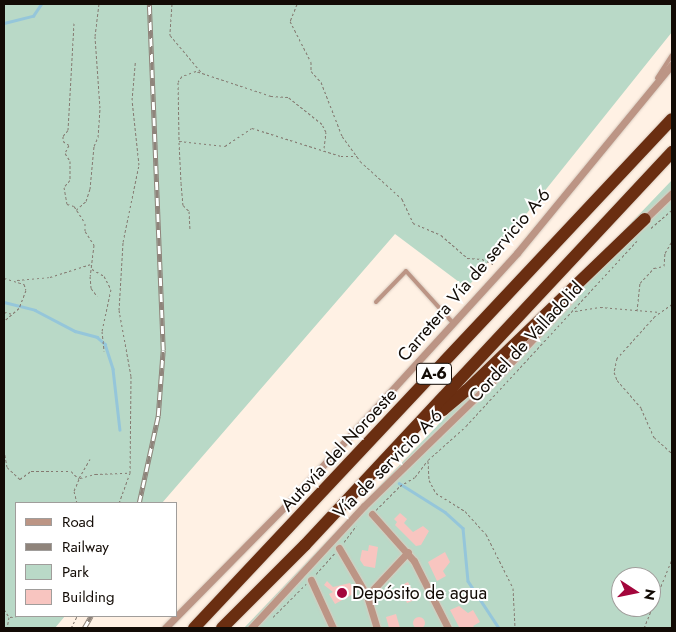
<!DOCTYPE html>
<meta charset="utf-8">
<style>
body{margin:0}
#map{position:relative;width:676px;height:632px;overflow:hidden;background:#fff1e4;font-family:Jost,sans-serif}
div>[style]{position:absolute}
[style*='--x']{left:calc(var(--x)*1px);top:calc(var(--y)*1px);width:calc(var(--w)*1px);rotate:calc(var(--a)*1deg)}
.green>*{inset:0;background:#b9d9c7}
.stream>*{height:2.5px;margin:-1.25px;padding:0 1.25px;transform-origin:1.25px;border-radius:1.25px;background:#95c6da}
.building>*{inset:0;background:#f8c5c0}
.round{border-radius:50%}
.path>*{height:1px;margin-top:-0.5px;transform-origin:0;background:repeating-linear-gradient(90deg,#847970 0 2.5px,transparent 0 5px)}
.roads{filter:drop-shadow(0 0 1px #d9ccc0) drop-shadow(0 0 1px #d9ccc0)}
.lane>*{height:4px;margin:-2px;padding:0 2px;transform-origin:2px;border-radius:2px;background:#bc9585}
.street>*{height:7px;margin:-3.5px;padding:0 3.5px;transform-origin:3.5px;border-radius:3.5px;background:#bc9585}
.highway>*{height:12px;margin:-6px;padding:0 6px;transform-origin:6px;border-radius:6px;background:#6a2e11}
.rail>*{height:4.5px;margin-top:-2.25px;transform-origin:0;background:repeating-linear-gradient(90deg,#fff 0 8px,#8f847b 0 16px);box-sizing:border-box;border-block:1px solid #8f847b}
.dots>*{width:14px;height:14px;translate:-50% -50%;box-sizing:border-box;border:2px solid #fff;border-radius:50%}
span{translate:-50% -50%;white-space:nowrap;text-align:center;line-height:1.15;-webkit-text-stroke:4px #fff;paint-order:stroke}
.shield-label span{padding:1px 4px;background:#fff;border:1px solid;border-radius:4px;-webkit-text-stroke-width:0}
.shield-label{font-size:16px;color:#120b05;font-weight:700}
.street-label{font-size:18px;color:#120b05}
.poi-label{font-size:18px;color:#120b05}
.left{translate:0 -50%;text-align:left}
.frame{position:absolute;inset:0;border:5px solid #120b05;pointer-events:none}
.legend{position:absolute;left:15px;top:502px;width:162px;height:115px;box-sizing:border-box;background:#fff;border:1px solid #a09d9b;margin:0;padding:6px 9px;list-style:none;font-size:15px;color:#120b05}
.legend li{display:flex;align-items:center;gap:10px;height:25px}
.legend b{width:25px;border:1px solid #a09d9b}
.north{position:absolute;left:611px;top:567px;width:50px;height:50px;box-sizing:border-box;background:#fff;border:1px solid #a09d9b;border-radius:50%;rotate:101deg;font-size:14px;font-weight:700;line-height:20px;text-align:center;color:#120b05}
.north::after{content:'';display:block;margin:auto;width:18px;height:22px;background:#a3063c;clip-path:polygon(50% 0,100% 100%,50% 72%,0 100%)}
</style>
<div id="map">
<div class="green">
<div style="clip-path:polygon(4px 4px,672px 4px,672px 32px,467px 288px,395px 234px,162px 503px,16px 503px,16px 616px,65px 616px,55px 628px,4px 628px)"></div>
<div style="clip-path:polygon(evenodd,672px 180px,672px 628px,244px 628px,672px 180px,621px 577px,651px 577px,651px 607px,621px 607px,621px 577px)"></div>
</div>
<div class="stream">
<div style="--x:4;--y:23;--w:30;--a:-14"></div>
<div style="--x:33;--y:16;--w:14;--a:-56"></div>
<div style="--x:4;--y:302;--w:32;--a:14"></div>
<div style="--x:35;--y:310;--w:45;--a:27.7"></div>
<div style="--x:75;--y:331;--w:23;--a:15"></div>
<div style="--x:97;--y:337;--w:11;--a:41"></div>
<div style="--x:105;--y:344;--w:26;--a:72"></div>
<div style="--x:113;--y:369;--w:61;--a:83.5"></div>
<div style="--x:399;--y:483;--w:54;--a:32.2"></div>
<div style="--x:445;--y:512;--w:24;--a:42"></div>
<div style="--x:463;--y:528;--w:53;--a:84.6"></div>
<div style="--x:468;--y:581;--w:56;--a:56.6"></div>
</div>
<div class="building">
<div style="clip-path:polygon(400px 513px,407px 519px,404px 523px,413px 532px,423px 526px,429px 531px,421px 545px,416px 546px,395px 525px,397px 522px,394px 519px)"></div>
<div style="clip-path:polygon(369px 545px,378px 547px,375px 568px,364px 566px,360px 560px,362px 550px,368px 551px)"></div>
<div style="clip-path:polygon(445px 552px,450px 562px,443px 571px,446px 576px,437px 581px,428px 562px)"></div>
<div style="clip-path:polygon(327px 581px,333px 587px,350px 583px,355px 593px,335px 604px,329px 594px,333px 592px,324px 585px)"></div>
<div style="clip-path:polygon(408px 582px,417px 599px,407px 603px,400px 586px)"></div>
<div style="clip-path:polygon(459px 606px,468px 613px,473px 610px,480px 622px,473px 626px,475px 628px,459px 627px,450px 610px)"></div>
<div style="clip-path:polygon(396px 614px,400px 628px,389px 628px,386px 617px)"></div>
<div class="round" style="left:413px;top:617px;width:12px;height:12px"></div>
</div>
<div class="path">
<div style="--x:172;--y:4;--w:31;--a:94"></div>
<div style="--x:170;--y:35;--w:48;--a:50"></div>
<div style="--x:297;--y:4;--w:18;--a:112"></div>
<div style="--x:290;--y:21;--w:46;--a:62.9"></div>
<div style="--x:311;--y:62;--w:9;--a:90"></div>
<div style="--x:311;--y:71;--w:15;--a:48"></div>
<div style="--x:321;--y:82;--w:58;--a:68.7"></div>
<div style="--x:342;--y:136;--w:31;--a:54"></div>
<div style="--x:360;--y:161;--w:57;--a:42.1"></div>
<div style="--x:402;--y:199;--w:26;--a:65"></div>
<div style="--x:413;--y:223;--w:30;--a:23"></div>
<div style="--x:441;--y:235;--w:35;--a:41"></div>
<div style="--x:467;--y:258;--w:15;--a:4"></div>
<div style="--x:482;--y:259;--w:14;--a:25"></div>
<div style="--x:74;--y:23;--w:107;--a:93.2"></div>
<div style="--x:68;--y:130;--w:8;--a:130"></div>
<div style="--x:63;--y:136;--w:5;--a:90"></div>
<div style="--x:63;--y:141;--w:7;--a:34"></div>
<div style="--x:69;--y:145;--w:9;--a:117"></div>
<div style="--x:65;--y:153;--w:9;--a:58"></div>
<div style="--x:70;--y:161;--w:19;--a:90"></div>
<div style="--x:70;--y:180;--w:9;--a:131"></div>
<div style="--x:64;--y:187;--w:17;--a:80"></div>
<div style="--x:67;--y:204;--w:7;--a:16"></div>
<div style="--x:74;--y:206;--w:20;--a:57"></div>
<div style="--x:85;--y:223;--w:8;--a:90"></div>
<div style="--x:85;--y:231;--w:17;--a:57"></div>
<div style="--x:94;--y:245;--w:31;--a:97"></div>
<div style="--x:90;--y:276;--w:12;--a:85"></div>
<div style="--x:91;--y:288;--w:10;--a:53"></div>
<div style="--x:179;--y:142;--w:41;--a:87.2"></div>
<div style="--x:181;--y:183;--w:22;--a:85"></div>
<div style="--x:183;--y:205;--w:8;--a:45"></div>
<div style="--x:189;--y:211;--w:19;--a:87"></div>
<div style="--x:324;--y:148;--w:16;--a:-83"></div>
<div style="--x:326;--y:132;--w:9;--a:-117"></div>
<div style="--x:322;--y:124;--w:43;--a:-141.5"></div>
<div style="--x:288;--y:97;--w:17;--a:-177"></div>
<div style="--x:271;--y:96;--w:79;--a:-161.6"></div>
<div style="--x:196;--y:71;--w:15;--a:160"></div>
<div style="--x:182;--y:76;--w:7;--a:124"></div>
<div style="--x:178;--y:82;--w:59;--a:89"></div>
<div style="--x:179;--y:141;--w:46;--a:6.2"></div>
<div style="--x:225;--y:146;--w:32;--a:-34"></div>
<div style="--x:252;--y:128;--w:93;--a:17.5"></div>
<div style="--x:341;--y:156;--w:16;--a:0"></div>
<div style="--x:76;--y:210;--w:13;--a:-42"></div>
<div style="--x:86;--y:201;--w:13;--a:-72"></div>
<div style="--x:90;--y:189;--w:43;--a:-84.7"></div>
<div style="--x:94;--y:146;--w:10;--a:-66"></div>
<div style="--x:98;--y:137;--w:29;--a:-86"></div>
<div style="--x:100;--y:108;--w:72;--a:-94"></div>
<div style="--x:95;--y:36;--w:32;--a:-83"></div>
<div style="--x:651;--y:228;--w:28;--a:-41"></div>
<div style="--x:92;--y:269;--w:14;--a:30"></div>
<div style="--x:104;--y:276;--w:15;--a:62"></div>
<div style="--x:111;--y:289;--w:43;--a:102.1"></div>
<div style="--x:102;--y:331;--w:20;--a:84"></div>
<div style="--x:4;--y:278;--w:21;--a:17"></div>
<div style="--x:24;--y:284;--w:6;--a:72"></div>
<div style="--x:26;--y:290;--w:19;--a:111"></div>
<div style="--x:19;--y:308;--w:20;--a:139"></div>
<div style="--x:17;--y:280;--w:33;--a:-5"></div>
<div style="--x:50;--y:277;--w:43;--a:-17.6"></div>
<div style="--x:672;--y:304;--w:21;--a:145"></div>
<div style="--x:655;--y:316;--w:57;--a:132.1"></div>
<div style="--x:617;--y:358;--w:14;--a:102"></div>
<div style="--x:614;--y:372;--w:9;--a:69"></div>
<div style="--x:617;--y:380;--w:37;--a:49"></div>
<div style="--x:641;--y:408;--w:32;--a:66"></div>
<div style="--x:654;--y:437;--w:24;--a:42"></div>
<div style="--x:575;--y:311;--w:25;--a:-9"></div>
<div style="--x:600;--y:307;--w:60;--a:4.8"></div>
<div style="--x:637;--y:311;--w:28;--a:-84"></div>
<div style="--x:640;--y:283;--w:21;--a:-47"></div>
<div style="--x:654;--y:268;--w:10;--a:-11"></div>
<div style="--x:664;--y:266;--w:13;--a:-86"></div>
<div style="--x:665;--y:253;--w:14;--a:-60"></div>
<div style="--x:4;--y:312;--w:9;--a:13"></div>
<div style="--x:4;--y:450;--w:17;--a:80"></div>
<div style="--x:7;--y:467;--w:18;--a:43"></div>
<div style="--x:20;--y:479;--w:14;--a:-36"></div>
<div style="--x:31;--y:471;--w:40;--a:0"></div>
<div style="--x:71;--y:471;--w:11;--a:45"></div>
<div style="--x:79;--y:479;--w:13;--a:113"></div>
<div style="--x:74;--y:491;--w:12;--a:76"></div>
<div style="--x:428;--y:461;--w:19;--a:87"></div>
<div style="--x:429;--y:480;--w:15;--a:62"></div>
<div style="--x:436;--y:493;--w:34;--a:32"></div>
<div style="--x:465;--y:511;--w:31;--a:48"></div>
<div style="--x:486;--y:534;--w:60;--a:63.4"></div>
<div style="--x:513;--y:588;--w:40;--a:87.1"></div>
<div style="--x:79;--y:478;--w:22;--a:-60"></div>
<div style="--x:80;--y:478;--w:16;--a:-15"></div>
<div style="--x:95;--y:474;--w:34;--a:-2"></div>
<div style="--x:119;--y:503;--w:32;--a:-70"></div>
<div style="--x:130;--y:473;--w:97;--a:-89.4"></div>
<div style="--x:131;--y:376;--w:67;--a:-100.3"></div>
<div style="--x:119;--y:310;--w:68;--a:-86.6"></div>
<div style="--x:123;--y:242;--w:79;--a:-78.3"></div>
<div style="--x:139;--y:165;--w:65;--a:-96.1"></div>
<div style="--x:132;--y:100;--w:38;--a:-85"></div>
<div style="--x:376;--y:510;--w:34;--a:-45"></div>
<div style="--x:400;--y:486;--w:17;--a:-31"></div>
<div style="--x:415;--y:477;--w:21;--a:-53"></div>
<div style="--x:428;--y:460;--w:51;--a:-41.8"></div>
<div style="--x:466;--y:426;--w:252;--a:-47.3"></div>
<div style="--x:344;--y:542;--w:20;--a:-53"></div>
<div style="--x:316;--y:574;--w:28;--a:-48"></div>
<div style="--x:4;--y:609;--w:9;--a:58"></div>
<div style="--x:9;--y:617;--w:11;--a:100"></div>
<div style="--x:10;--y:617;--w:7;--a:-8"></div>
<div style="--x:273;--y:617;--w:47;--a:-45"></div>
<div style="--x:71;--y:628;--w:13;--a:-63"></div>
<div style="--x:644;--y:628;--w:74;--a:-67.9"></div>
</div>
<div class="roads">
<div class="lane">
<div style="--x:657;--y:78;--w:27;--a:-57"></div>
<div style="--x:376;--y:302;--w:43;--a:-45.9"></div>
<div style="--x:406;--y:271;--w:70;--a:47.9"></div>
</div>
<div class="street">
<div style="--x:644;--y:220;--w:39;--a:-44"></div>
<div style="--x:372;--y:514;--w:63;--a:48.2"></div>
<div style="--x:414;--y:561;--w:75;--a:63.1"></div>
<div style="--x:339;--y:548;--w:56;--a:59.7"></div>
<div style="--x:367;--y:596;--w:34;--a:73"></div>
<div style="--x:311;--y:580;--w:53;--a:65.4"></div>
<div style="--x:367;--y:596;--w:60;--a:-47"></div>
<div style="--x:165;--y:628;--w:187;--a:-45.4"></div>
<div style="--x:296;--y:495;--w:328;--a:-47.6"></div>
<div style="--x:517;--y:253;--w:244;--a:-50.6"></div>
<div style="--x:251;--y:628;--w:166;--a:-47.2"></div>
<div style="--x:364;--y:506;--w:192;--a:-44.2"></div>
<div style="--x:502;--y:372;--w:104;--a:-46.9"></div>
</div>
<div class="highway">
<div style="--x:429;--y:413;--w:14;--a:-12"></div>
<div style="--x:443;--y:410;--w:30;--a:-40"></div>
<div style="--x:466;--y:391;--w:248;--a:-43.9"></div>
<div style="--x:194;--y:628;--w:698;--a:-46.8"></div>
<div style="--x:222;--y:628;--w:117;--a:-45"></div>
<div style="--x:305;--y:545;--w:538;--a:-46.96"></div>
</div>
</div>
<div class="rail">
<div style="--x:139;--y:503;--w:89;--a:-77.7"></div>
<div style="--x:158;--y:416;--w:66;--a:-85.7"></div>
<div style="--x:163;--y:350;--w:346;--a:-92.3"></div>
<div style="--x:84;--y:628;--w:14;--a:-60"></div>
</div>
<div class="dots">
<div style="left:342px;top:593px;background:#a3063c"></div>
</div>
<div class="shield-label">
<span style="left:434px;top:374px">A-6</span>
</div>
<div class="street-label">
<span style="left:474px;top:275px;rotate:-49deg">Carretera Vía de servicio A-6</span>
<span style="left:526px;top:342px;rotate:-47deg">Cordel de Valladolid</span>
<span style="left:339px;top:450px;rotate:-47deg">Autovía del Noroeste</span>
<span style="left:388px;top:464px;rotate:-45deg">Vía de servicio A-6</span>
</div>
<div class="poi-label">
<span class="left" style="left:352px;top:593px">Depósito de agua</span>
</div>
<div class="frame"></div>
<ul class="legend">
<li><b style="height:6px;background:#bc9585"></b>Road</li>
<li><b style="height:6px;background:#8f847b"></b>Railway</li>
<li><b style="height:14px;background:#b9d9c7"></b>Park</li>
<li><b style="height:14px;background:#f8c5c0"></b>Building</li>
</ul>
<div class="north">N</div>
</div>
